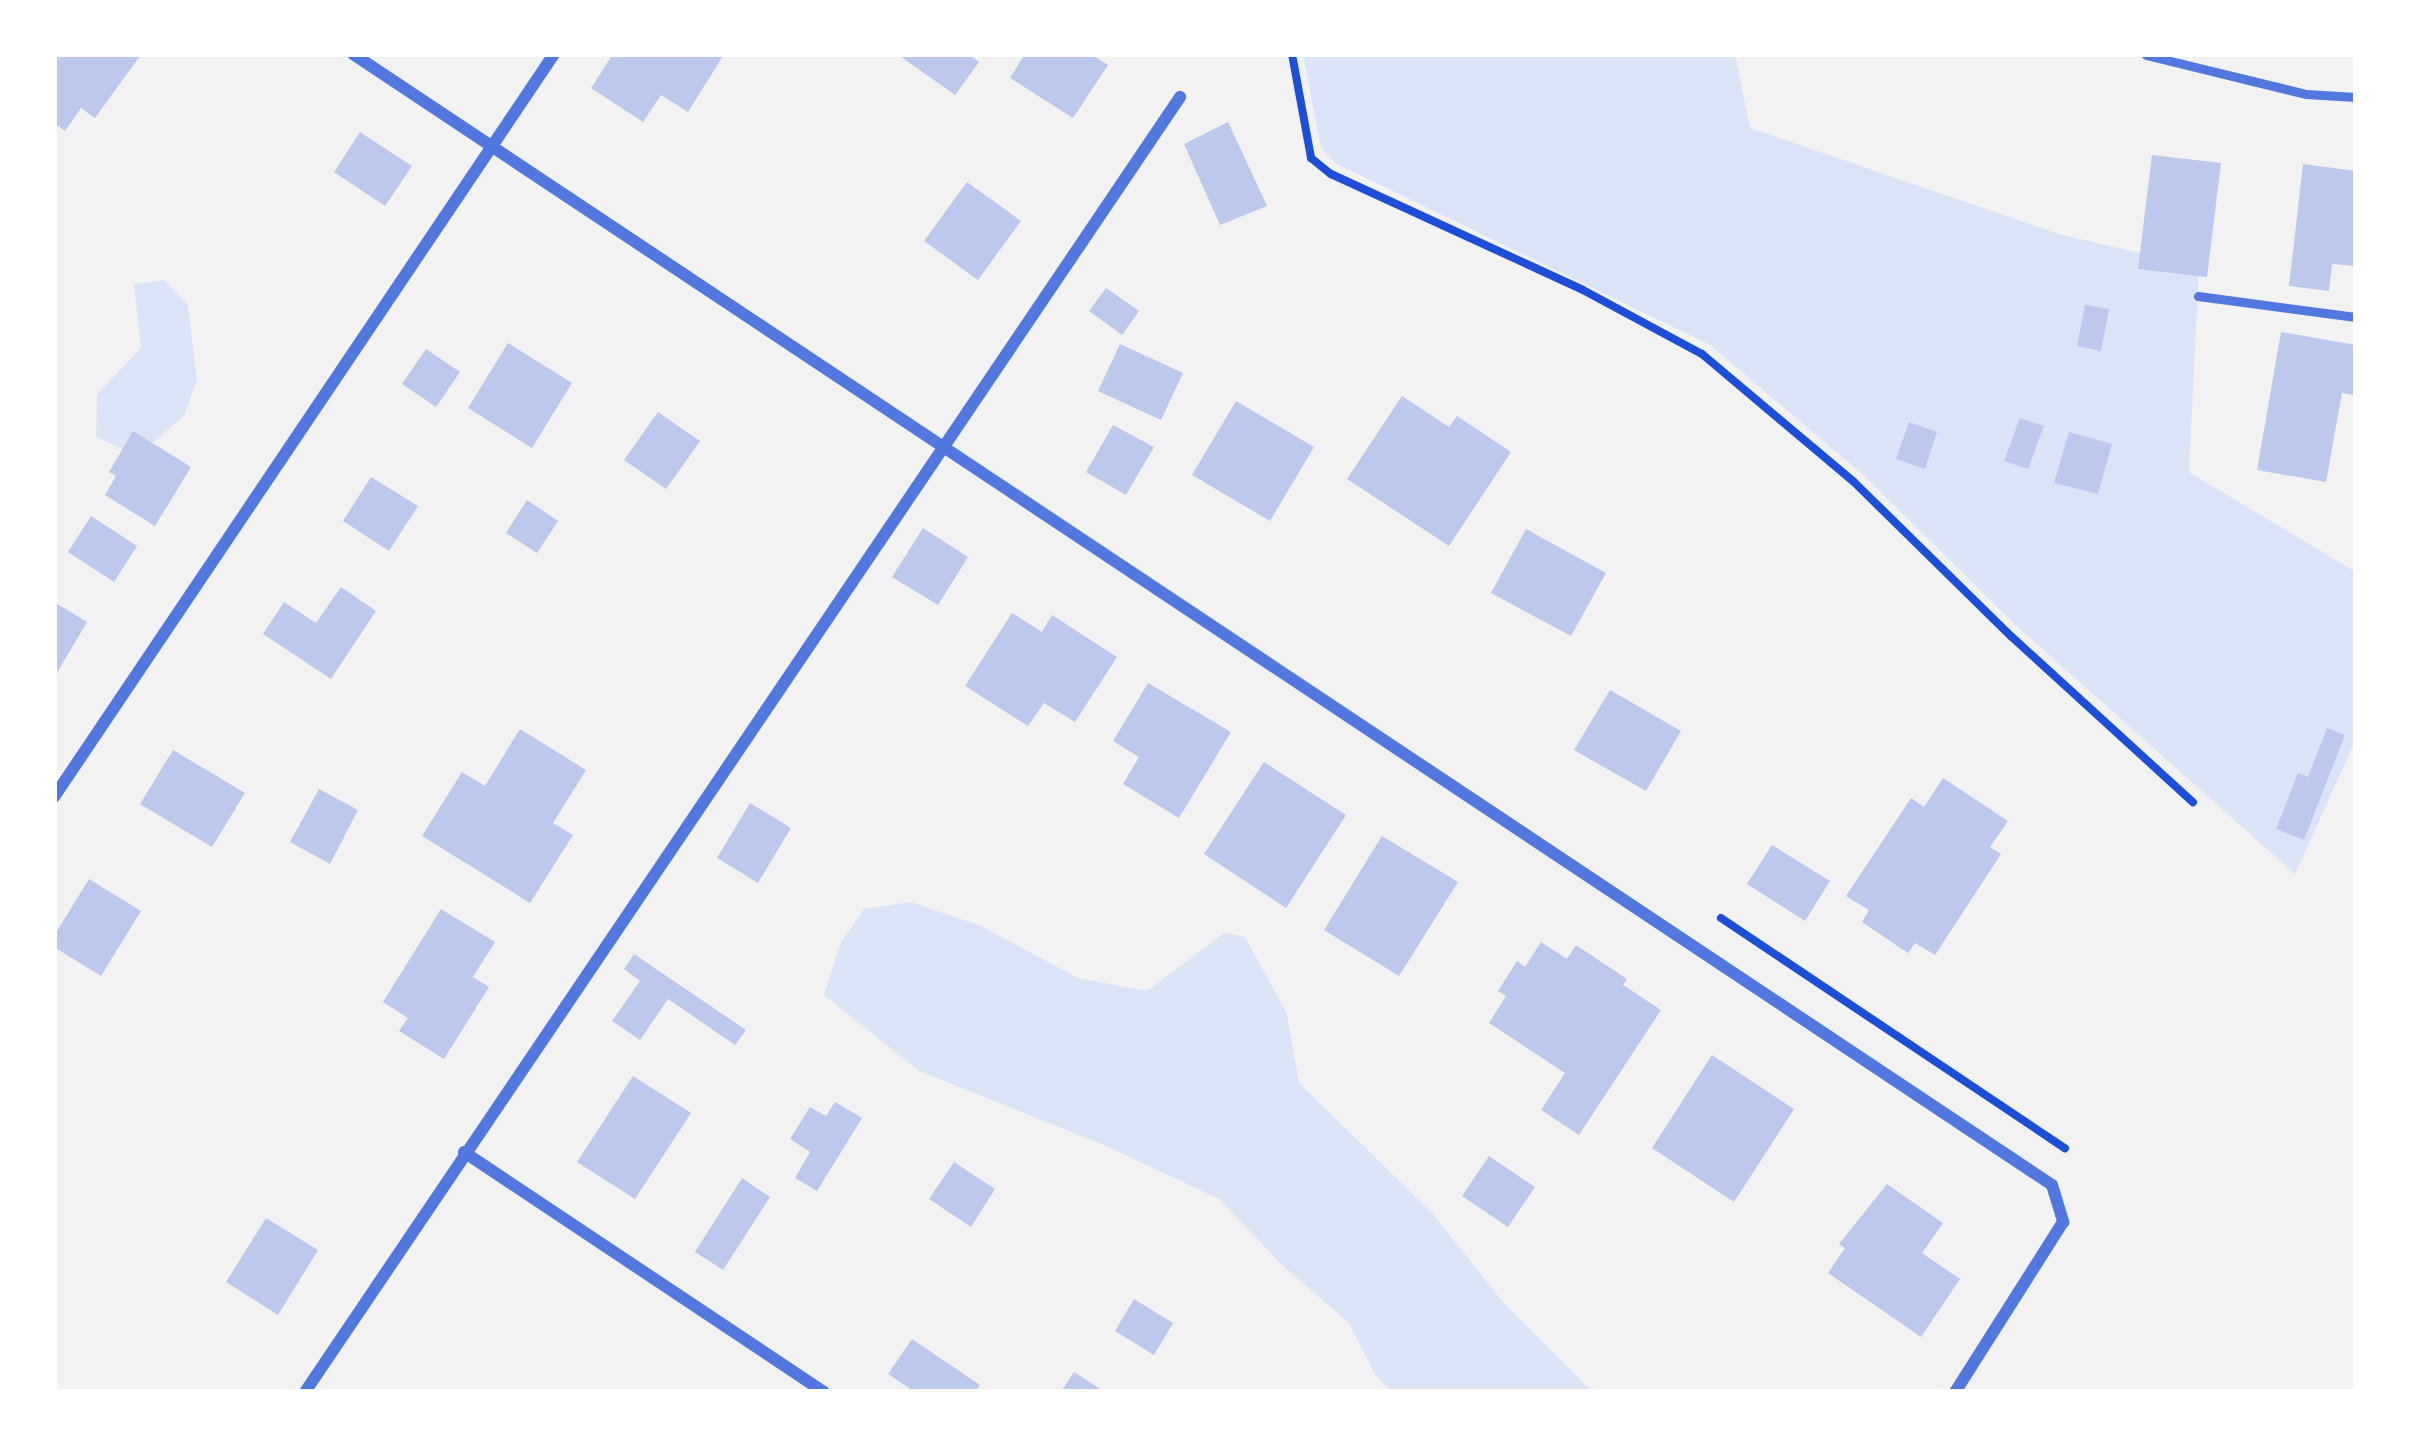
<!DOCTYPE html>
<style>
body{margin:0}
#map{position:relative;width:2410px;height:1446px;overflow:hidden;background:#f2f2f2;font-family:"Noto Sans",sans-serif}
div>[style]{position:absolute}
[style*='--x']{left:calc(var(--x)*1px);top:calc(var(--y)*1px);width:calc(var(--w)*1px);rotate:calc(var(--a)*1deg)}
.green>*{inset:0;background:#dbe4f7}
.building>*{inset:0;background:#bdc9ec}
.path>*{height:8px;margin:-4px;padding:0 4px;transform-origin:4px;border-radius:4px;background:#1d4ed8}
.service>*{height:9px;margin:-4.5px;padding:0 4.5px;transform-origin:4.5px;border-radius:4.5px;background:#5277de}
.minor>*{height:12px;margin:-6px;padding:0 6px;transform-origin:6px;border-radius:6px;background:#5277de}
span{translate:-50% -50%;white-space:nowrap;text-align:center;line-height:1.15;-webkit-text-stroke:12px #fff;paint-order:stroke}
.frame{position:absolute;inset:0;border:57px solid #fff;pointer-events:none}
</style>
<div id="map">
<div class="green">
<div style="clip-path:polygon(1303px 54px,1735px 54px,1750px 128px,2059px 234px,2199px 267px,2189px 472px,2356px 572px,2356px 739px,2295px 874px,2021px 630px,1861px 473px,1710px 345px,1335px 163px,1321px 148px)"></div>
<div style="clip-path:polygon(164px 280px,188px 305px,197px 380px,184px 416px,137px 456px,96px 437px,97px 394px,141px 348px,134px 284px)"></div>
<div style="clip-path:polygon(911px 902px,981px 926px,1078px 978px,1147px 991px,1224px 933px,1245px 937px,1287px 1014px,1299px 1083px,1432px 1213px,1502px 1301px,1593px 1392px,1393px 1392px,1376px 1376px,1349px 1323px,1282px 1265px,1219px 1199px,1106px 1146px,919px 1071px,824px 995px,840px 944px,864px 909px)"></div>
</div>
<div class="building">
<div style="clip-path:polygon(54px 54px,138px 54px,140px 56px,95px 118px,81px 108px,65px 131px,54px 123px)"></div>
<div style="clip-path:polygon(613px 54px,720px 54px,723px 56px,688px 112px,661px 95px,643px 122px,591px 88px)"></div>
<div style="clip-path:polygon(897px 54px,968px 54px,979px 62px,955px 95px)"></div>
<div style="clip-path:polygon(1025px 54px,1091px 54px,1108px 65px,1073px 118px,1010px 78px)"></div>
<div style="clip-path:polygon(1228px 122px,1267px 206px,1220px 225px,1184px 144px)"></div>
<div style="clip-path:polygon(360px 132px,412px 166px,385px 206px,334px 172px)"></div>
<div style="clip-path:polygon(2152px 155px,2221px 163px,2207px 277px,2138px 269px)"></div>
<div style="clip-path:polygon(2303px 164px,2356px 171px,2356px 266px,2332px 264px,2329px 291px,2289px 286px)"></div>
<div style="clip-path:polygon(967px 182px,1021px 221px,978px 280px,924px 241px)"></div>
<div style="clip-path:polygon(1106px 288px,1139px 311px,1122px 335px,1089px 311px)"></div>
<div style="clip-path:polygon(2085px 305px,2109px 309px,2101px 351px,2077px 346px)"></div>
<div style="clip-path:polygon(2281px 332px,2356px 345px,2353px 395px,2342px 393px,2326px 482px,2257px 470px)"></div>
<div style="clip-path:polygon(508px 343px,572px 383px,532px 448px,468px 408px)"></div>
<div style="clip-path:polygon(1120px 344px,1183px 373px,1161px 420px,1098px 391px)"></div>
<div style="clip-path:polygon(426px 349px,460px 372px,436px 407px,402px 384px)"></div>
<div style="clip-path:polygon(1402px 396px,1449px 427px,1457px 416px,1511px 452px,1449px 546px,1347px 479px)"></div>
<div style="clip-path:polygon(1236px 401px,1314px 447px,1270px 521px,1192px 475px)"></div>
<div style="clip-path:polygon(658px 412px,700px 441px,666px 489px,624px 460px)"></div>
<div style="clip-path:polygon(2020px 418px,2044px 426px,2028px 469px,2004px 461px)"></div>
<div style="clip-path:polygon(1909px 422px,1937px 432px,1925px 469px,1896px 459px)"></div>
<div style="clip-path:polygon(1113px 425px,1154px 447px,1126px 495px,1086px 472px)"></div>
<div style="clip-path:polygon(133px 431px,191px 467px,155px 526px,105px 495px,116px 476px,109px 472px)"></div>
<div style="clip-path:polygon(2069px 432px,2112px 444px,2098px 494px,2054px 483px)"></div>
<div style="clip-path:polygon(371px 477px,418px 506px,389px 551px,343px 521px)"></div>
<div style="clip-path:polygon(527px 500px,558px 521px,537px 553px,506px 533px)"></div>
<div style="clip-path:polygon(91px 516px,137px 546px,114px 582px,68px 552px)"></div>
<div style="clip-path:polygon(923px 528px,968px 557px,938px 605px,892px 577px)"></div>
<div style="clip-path:polygon(1526px 529px,1606px 573px,1571px 636px,1491px 593px)"></div>
<div style="clip-path:polygon(341px 587px,376px 611px,331px 679px,263px 634px,284px 602px,316px 623px)"></div>
<div style="clip-path:polygon(54px 602px,87px 622px,54px 678px)"></div>
<div style="clip-path:polygon(1012px 613px,1042px 632px,1052px 615px,1117px 657px,1075px 722px,1044px 703px,1028px 726px,965px 686px)"></div>
<div style="clip-path:polygon(1148px 683px,1231px 732px,1179px 818px,1123px 784px,1139px 757px,1113px 741px)"></div>
<div style="clip-path:polygon(1610px 690px,1681px 731px,1646px 791px,1574px 750px)"></div>
<div style="clip-path:polygon(2327px 728px,2345px 735px,2304px 840px,2276px 829px,2298px 773px,2308px 777px)"></div>
<div style="clip-path:polygon(520px 729px,586px 770px,553px 823px,573px 835px,530px 903px,422px 836px,462px 772px,485px 786px)"></div>
<div style="clip-path:polygon(173px 750px,245px 793px,212px 847px,140px 804px)"></div>
<div style="clip-path:polygon(1264px 762px,1346px 815px,1286px 908px,1204px 854px)"></div>
<div style="clip-path:polygon(1943px 778px,2008px 821px,1990px 847px,2001px 854px,1935px 955px,1915px 943px,1908px 953px,1862px 922px,1869px 910px,1846px 896px,1911px 798px,1924px 807px)"></div>
<div style="clip-path:polygon(319px 789px,358px 810px,330px 864px,290px 842px)"></div>
<div style="clip-path:polygon(750px 803px,791px 828px,758px 883px,717px 858px)"></div>
<div style="clip-path:polygon(1382px 836px,1458px 882px,1399px 976px,1324px 930px)"></div>
<div style="clip-path:polygon(1772px 845px,1830px 881px,1805px 921px,1747px 884px)"></div>
<div style="clip-path:polygon(89px 879px,141px 911px,101px 976px,54px 947px,54px 936px)"></div>
<div style="clip-path:polygon(441px 909px,495px 942px,473px 977px,489px 987px,444px 1059px,399px 1031px,408px 1018px,383px 1002px)"></div>
<div style="clip-path:polygon(1541px 942px,1567px 959px,1576px 945px,1627px 979px,1623px 985px,1661px 1010px,1579px 1135px,1541px 1110px,1565px 1073px,1489px 1023px,1506px 996px,1498px 991px,1517px 961px,1525px 967px)"></div>
<div style="clip-path:polygon(634px 954px,746px 1030px,735px 1045px,668px 999px,640px 1040px,612px 1021px,640px 981px,624px 969px)"></div>
<div style="clip-path:polygon(1712px 1055px,1794px 1109px,1734px 1202px,1652px 1148px)"></div>
<div style="clip-path:polygon(633px 1076px,691px 1113px,635px 1199px,577px 1162px)"></div>
<div style="clip-path:polygon(835px 1102px,862px 1118px,817px 1191px,795px 1178px,810px 1152px,790px 1139px,810px 1107px,826px 1116px)"></div>
<div style="clip-path:polygon(1489px 1156px,1535px 1187px,1508px 1227px,1462px 1196px)"></div>
<div style="clip-path:polygon(954px 1162px,995px 1189px,971px 1227px,929px 1199px)"></div>
<div style="clip-path:polygon(742px 1178px,770px 1197px,723px 1270px,695px 1252px)"></div>
<div style="clip-path:polygon(1887px 1184px,1943px 1223px,1922px 1253px,1960px 1279px,1921px 1337px,1828px 1273px,1845px 1248px,1839px 1244px)"></div>
<div style="clip-path:polygon(266px 1218px,318px 1250px,278px 1315px,226px 1282px)"></div>
<div style="clip-path:polygon(1134px 1299px,1173px 1323px,1154px 1355px,1115px 1331px)"></div>
<div style="clip-path:polygon(912px 1339px,980px 1385px,975px 1392px,915px 1392px,888px 1374px)"></div>
<div style="clip-path:polygon(1074px 1372px,1105px 1392px,1061px 1392px)"></div>
</div>
<div class="path">
<div style="--x:1292;--y:54;--w:106;--a:79.6"></div>
<div style="--x:1311;--y:158;--w:26;--a:39"></div>
<div style="--x:1331;--y:174;--w:277;--a:24.7"></div>
<div style="--x:1583;--y:290;--w:135;--a:28.3"></div>
<div style="--x:1702;--y:354;--w:199;--a:40.1"></div>
<div style="--x:1854;--y:482;--w:221;--a:44.5"></div>
<div style="--x:2012;--y:637;--w:245;--a:42.4"></div>
<div style="--x:1721;--y:918;--w:414;--a:33.8"></div>
</div>
<div class="service">
<div style="--x:2146;--y:55;--w:165;--a:13.7"></div>
<div style="--x:2306;--y:94;--w:50;--a:3.4"></div>
<div style="--x:2198;--y:296;--w:159;--a:7.6"></div>
</div>
<div class="minor">
<div style="--x:353;--y:54;--w:2041;--a:33.65"></div>
<div style="--x:2052;--y:1185;--w:39;--a:73"></div>
<div style="--x:2063;--y:1222;--w:201;--a:122.4"></div>
<div style="--x:54;--y:797;--w:896;--a:-56.06"></div>
<div style="--x:464;--y:1152;--w:433;--a:33.7"></div>
<div style="--x:305;--y:1392;--w:1563;--a:-55.95"></div>
</div>
<div class="frame"></div>
</div>
